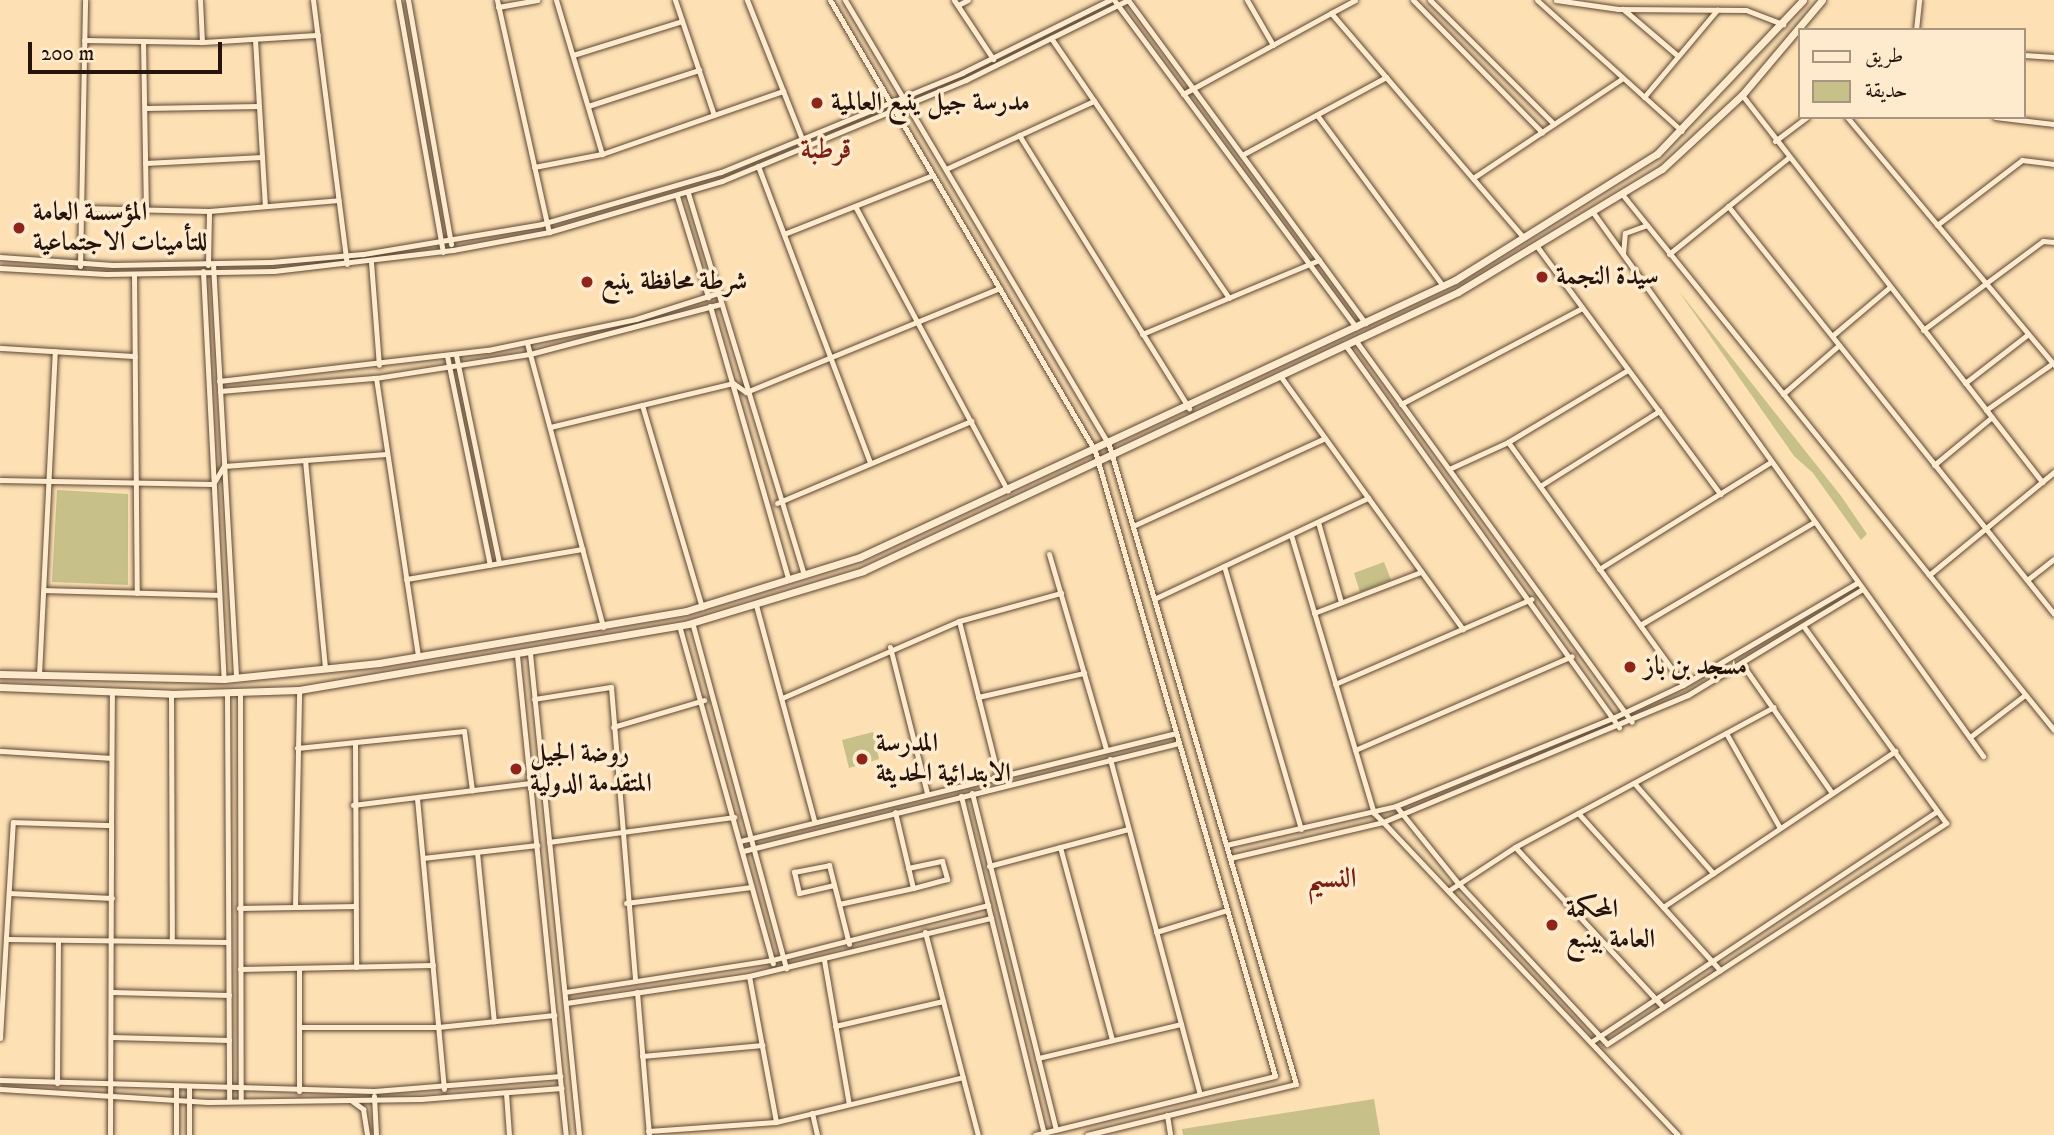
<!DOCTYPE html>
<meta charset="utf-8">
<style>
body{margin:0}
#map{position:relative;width:2054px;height:1135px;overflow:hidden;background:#fde0b3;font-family:"IM FELL DW Pica",Amiri,serif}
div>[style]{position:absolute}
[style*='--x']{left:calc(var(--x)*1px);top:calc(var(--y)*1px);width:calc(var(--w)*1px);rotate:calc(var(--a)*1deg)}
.green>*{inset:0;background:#c7c088}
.roads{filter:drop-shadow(0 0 2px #5c4635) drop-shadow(0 0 2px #5c4635)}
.street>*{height:5px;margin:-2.5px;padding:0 2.5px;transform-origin:2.5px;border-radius:2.5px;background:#feebce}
.secondary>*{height:7px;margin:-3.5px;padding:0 3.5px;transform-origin:3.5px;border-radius:3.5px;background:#feebce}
.dots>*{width:19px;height:19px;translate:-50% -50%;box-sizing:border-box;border:4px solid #feebce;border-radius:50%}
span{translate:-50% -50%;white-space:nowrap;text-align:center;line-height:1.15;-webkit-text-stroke:7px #feebce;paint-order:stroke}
.poi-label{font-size:26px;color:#26130b;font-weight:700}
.left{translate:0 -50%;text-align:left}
.neighbourhood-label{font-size:28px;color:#7a1f14;font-weight:700}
.legend{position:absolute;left:1798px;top:28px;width:228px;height:91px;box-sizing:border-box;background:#feebce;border:2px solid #a89580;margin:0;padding:9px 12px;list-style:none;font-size:21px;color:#26130b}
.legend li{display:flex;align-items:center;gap:14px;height:35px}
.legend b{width:35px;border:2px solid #a89580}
.scale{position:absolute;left:28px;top:42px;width:194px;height:32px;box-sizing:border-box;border:4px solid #26130b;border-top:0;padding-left:9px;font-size:21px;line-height:24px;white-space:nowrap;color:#26130b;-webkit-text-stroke:5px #feebce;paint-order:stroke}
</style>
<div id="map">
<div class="green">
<div style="clip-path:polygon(1678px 290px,1841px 496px,1867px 534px,1861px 540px,1813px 473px,1794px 456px)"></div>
<div style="clip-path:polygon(57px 490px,128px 494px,128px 585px,52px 582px)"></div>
<div style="clip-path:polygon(1384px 562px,1391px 580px,1360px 592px,1354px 573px)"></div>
<div style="clip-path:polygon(873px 732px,879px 759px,849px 768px,842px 740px)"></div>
<div style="clip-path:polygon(1374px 1099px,1380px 1135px,1183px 1135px,1182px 1129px)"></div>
</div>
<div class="roads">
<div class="street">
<div style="--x:200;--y:0;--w:42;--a:87.3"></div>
<div style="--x:313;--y:0;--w:266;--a:82.7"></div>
<div style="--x:398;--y:0;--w:256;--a:79.9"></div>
<div style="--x:408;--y:0;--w:248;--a:80"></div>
<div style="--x:497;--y:0;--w:238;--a:77.4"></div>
<div style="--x:556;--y:0;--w:161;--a:73.4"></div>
<div style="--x:675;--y:0;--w:121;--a:71.3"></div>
<div style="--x:747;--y:0;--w:149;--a:68.4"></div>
<div style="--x:830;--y:0;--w:523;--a:59.56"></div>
<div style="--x:1095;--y:451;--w:650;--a:73.93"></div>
<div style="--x:1275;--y:1076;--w:247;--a:166.2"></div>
<div style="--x:845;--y:0;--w:517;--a:59.32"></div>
<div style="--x:1109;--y:445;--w:666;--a:73.69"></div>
<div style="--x:1296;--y:1084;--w:215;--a:166.3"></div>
<div style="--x:954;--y:0;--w:71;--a:56.5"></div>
<div style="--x:1114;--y:0;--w:407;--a:53.5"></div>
<div style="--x:1128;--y:0;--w:401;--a:53.7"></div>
<div style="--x:1247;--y:0;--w:52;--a:60"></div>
<div style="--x:1413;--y:0;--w:185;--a:45.7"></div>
<div style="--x:1430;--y:0;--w:175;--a:45"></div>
<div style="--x:1537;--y:0;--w:195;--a:42.1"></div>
<div style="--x:1556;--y:0;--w:63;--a:8.3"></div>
<div style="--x:1618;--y:9;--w:128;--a:0.4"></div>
<div style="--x:1746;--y:10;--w:40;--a:21"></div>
<div style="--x:958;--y:5;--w:11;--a:-27"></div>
<div style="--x:498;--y:7;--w:40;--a:-10"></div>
<div style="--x:1623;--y:9;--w:72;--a:40.5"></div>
<div style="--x:1331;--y:13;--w:27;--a:-28"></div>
<div style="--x:1916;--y:30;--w:30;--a:-84"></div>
<div style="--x:1051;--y:38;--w:315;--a:55.6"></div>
<div style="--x:255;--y:39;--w:167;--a:86.6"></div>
<div style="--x:84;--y:40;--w:118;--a:1"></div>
<div style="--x:202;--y:42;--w:116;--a:-3.5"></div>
<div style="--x:143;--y:41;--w:169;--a:89"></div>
<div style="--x:573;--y:55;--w:114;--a:-17.3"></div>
<div style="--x:2024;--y:55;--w:30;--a:4"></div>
<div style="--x:1183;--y:94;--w:169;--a:-28.7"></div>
<div style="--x:1331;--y:13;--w:296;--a:49.4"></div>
<div style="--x:1742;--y:95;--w:490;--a:52.2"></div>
<div style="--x:1644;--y:97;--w:114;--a:-50"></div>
<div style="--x:588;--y:106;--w:117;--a:-18"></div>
<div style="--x:145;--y:108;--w:114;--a:-1"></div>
<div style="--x:1317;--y:115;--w:212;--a:53.6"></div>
<div style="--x:1847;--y:117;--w:323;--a:50.1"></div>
<div style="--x:1995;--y:117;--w:59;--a:6.8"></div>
<div style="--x:1019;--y:135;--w:322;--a:58.1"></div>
<div style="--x:1775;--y:141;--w:40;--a:-37"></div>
<div style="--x:1242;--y:155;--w:164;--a:-28.4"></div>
<div style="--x:145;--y:163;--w:117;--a:-2.9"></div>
<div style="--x:758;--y:166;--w:317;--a:69.3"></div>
<div style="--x:534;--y:167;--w:69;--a:-10.8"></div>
<div style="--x:602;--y:154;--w:192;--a:-19.2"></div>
<div style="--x:946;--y:169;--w:163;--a:-24.7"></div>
<div style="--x:1473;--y:178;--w:180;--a:-33.7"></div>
<div style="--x:688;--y:193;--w:398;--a:73.1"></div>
<div style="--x:1622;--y:194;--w:688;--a:51.13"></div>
<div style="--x:677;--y:196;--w:106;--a:72.9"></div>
<div style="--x:855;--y:206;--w:323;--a:61.8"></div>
<div style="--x:1728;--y:206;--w:522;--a:51.37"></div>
<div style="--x:81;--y:208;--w:128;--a:1.3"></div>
<div style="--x:209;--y:211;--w:130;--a:-4.8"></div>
<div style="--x:1592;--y:211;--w:671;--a:54.34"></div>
<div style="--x:1937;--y:225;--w:107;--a:-37.4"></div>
<div style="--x:2022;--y:160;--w:32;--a:7"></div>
<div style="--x:784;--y:234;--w:160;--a:-21.6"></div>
<div style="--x:1536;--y:245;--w:310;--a:53.5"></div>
<div style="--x:1623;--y:254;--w:21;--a:-85"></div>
<div style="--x:1625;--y:233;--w:23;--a:-20"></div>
<div style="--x:1669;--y:254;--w:153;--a:-38.9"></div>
<div style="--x:0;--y:257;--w:113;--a:4"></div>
<div style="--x:113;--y:265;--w:158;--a:-1.1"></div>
<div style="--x:271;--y:262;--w:92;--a:-5"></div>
<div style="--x:363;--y:254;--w:181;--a:-9.5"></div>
<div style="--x:542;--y:224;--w:186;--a:-16.2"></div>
<div style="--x:721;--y:172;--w:261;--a:-22.3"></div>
<div style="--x:962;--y:73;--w:165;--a:-26.3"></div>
<div style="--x:371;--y:262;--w:103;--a:85.6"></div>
<div style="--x:213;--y:264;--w:415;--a:86.8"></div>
<div style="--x:208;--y:265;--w:54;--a:-88.9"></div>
<div style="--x:80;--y:266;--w:266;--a:-88.9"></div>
<div style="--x:0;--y:268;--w:106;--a:3.2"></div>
<div style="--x:106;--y:274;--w:168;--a:-1"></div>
<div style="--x:274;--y:271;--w:180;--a:-6.7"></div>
<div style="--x:453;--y:250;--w:98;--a:-10.6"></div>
<div style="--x:549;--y:232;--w:180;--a:-16.4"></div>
<div style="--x:722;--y:181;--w:264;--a:-22.5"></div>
<div style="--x:966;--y:80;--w:181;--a:-26.3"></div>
<div style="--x:203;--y:271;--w:409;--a:87.1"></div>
<div style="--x:134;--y:274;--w:319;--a:89.5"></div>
<div style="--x:710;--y:306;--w:283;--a:74"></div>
<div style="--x:1923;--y:330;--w:149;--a:-36.6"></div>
<div style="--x:2043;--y:241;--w:11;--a:5"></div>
<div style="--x:1142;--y:334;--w:192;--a:-22.7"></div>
<div style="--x:1832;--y:336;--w:76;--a:-40.2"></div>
<div style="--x:1356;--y:341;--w:470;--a:54.1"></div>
<div style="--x:527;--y:343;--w:294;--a:75"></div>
<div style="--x:1346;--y:346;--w:469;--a:54.4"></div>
<div style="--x:0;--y:348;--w:135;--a:3.4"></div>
<div style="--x:456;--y:355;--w:212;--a:78.3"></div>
<div style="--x:447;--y:356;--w:213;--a:78.4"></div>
<div style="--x:1281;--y:377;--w:311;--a:54.2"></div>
<div style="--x:376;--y:378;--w:282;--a:81.4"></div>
<div style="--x:219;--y:381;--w:271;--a:-6.6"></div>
<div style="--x:488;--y:350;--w:151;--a:-11.8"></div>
<div style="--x:636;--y:319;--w:86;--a:-17.6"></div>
<div style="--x:1965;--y:383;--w:78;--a:-37.7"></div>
<div style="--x:220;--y:391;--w:157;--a:-4.8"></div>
<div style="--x:376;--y:378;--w:156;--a:-8.9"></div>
<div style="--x:530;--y:354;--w:197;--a:-14.7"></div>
<div style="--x:1783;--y:394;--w:74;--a:-41.2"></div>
<div style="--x:1401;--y:404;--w:205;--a:-27.9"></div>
<div style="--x:642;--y:405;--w:211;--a:73.5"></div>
<div style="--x:1986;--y:410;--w:78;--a:-35.1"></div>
<div style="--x:550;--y:427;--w:188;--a:-13.5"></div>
<div style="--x:733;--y:383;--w:16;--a:35"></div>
<div style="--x:746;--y:392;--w:274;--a:-22.3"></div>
<div style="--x:1508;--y:442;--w:299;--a:54.2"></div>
<div style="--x:305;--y:460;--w:210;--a:84.5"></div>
<div style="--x:1934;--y:465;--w:75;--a:-39.6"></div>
<div style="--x:1449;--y:469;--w:65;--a:-24.6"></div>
<div style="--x:1508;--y:442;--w:140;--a:-31"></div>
<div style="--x:0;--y:480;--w:213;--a:1.1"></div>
<div style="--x:213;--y:484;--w:21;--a:-59"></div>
<div style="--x:224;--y:466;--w:163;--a:-4.2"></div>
<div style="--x:1540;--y:486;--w:141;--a:-32.2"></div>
<div style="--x:777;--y:503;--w:211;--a:-22.9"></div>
<div style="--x:1318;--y:522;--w:83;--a:74"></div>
<div style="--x:1133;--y:526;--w:211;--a:-24.6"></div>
<div style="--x:1291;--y:535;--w:290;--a:73.4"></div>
<div style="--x:1374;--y:813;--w:13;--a:45"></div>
<div style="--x:1383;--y:822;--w:330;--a:-22.6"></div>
<div style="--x:1688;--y:695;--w:204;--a:-31.3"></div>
<div style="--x:1049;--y:554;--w:203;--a:73.7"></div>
<div style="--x:1224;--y:566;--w:274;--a:73.7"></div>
<div style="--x:1599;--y:569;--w:203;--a:-31.9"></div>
<div style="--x:1929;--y:575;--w:162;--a:-39.5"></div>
<div style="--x:406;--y:579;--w:179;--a:-9.7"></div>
<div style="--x:2027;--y:580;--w:34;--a:-38"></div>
<div style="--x:44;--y:590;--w:175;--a:1.6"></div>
<div style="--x:1154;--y:599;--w:237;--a:-25.3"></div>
<div style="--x:756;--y:605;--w:223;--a:74.9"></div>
<div style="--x:1314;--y:613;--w:115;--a:-21"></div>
<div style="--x:959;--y:621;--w:159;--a:75.8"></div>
<div style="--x:692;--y:622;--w:359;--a:74.8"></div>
<div style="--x:679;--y:625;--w:351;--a:74.5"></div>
<div style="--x:1640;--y:625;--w:202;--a:-30.6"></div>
<div style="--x:890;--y:647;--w:151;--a:75.8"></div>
<div style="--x:530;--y:653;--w:484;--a:84.2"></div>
<div style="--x:517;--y:655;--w:482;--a:84.2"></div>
<div style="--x:1742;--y:664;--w:157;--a:55.1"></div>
<div style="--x:39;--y:675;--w:324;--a:-87.2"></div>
<div style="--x:1335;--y:684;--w:214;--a:-23.4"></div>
<div style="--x:171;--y:694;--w:247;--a:89.8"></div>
<div style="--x:227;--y:694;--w:407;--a:89.7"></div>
<div style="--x:240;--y:694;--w:407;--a:89.9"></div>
<div style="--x:978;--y:697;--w:109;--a:-12.8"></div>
<div style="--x:782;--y:698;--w:193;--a:-23.5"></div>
<div style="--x:959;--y:621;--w:106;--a:-15.4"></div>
<div style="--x:534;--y:699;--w:78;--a:-8.9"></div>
<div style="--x:611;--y:687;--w:294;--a:85.3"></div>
<div style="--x:613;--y:727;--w:95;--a:-16.5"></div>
<div style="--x:1726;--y:733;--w:109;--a:60.4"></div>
<div style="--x:1970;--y:737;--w:69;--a:-37.4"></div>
<div style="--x:355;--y:743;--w:224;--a:89.7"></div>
<div style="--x:297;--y:748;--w:168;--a:-5.8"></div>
<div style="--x:464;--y:731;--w:60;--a:82.3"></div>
<div style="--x:1355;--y:750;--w:236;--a:-23.4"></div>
<div style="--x:0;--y:751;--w:110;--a:3.6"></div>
<div style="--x:1110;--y:759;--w:347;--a:75"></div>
<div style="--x:1634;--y:783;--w:120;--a:48.7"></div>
<div style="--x:972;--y:793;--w:347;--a:76"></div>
<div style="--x:961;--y:796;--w:347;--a:76.2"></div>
<div style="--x:417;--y:798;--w:292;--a:84.7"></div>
<div style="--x:353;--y:805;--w:178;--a:-7.1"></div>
<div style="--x:1396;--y:806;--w:99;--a:51.2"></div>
<div style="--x:1458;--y:883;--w:219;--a:47.2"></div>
<div style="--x:1578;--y:813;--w:212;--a:47.9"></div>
<div style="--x:740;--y:841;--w:449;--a:-13.9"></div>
<div style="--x:549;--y:842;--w:187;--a:-7.7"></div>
<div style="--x:1226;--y:845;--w:174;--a:-12.9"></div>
<div style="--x:1396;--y:806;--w:236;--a:-22.1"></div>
<div style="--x:1615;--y:717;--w:75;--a:-25.2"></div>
<div style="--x:1683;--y:685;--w:202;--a:-30.4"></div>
<div style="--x:1060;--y:847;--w:200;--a:74.9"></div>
<div style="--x:1515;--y:847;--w:218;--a:47.2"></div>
<div style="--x:743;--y:851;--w:449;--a:-13.9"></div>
<div style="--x:477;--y:852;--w:170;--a:84.3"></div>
<div style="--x:423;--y:858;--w:115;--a:-6.5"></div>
<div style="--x:1230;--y:858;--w:157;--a:-13.2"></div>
<div style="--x:1383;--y:822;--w:430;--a:46.7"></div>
<div style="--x:989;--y:866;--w:144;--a:-14.9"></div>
<div style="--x:908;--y:868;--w:35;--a:-12"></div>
<div style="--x:942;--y:861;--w:19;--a:74"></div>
<div style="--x:947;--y:879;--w:35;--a:165"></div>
<div style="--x:834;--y:885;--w:36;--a:167"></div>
<div style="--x:799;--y:893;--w:22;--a:-103"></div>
<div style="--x:794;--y:872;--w:36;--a:-11"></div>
<div style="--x:829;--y:865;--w:40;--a:75.6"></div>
<div style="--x:839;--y:904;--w:76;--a:-12.2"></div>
<div style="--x:913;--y:888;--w:78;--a:-103.3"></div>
<div style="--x:1448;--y:891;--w:80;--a:-33.3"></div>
<div style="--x:1515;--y:847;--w:294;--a:-28.4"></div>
<div style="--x:9;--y:893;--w:103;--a:2.8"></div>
<div style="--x:626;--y:903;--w:126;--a:-7.3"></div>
<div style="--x:839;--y:904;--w:41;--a:76"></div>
<div style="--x:295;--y:907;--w:217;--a:-88.9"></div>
<div style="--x:1663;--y:907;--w:280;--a:-33.9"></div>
<div style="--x:239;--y:908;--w:116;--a:-1"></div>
<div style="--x:925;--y:932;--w:210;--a:75.4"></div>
<div style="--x:1156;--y:932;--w:74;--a:-17.2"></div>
<div style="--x:6;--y:939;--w:222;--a:0.8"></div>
<div style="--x:824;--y:960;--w:146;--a:80.2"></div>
<div style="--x:240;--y:969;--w:193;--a:-1.2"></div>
<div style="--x:749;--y:976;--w:148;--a:79.5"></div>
<div style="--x:112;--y:992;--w:117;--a:1.5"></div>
<div style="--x:565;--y:992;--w:209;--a:-8.8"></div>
<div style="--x:772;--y:960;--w:223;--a:-14.3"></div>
<div style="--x:637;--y:992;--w:144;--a:85.2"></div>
<div style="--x:566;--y:1003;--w:185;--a:-8.4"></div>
<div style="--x:749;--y:976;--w:249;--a:-13.5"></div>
<div style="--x:835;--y:1026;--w:111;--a:-13"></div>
<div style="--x:299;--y:1027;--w:139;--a:0"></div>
<div style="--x:438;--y:1027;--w:117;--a:-5.9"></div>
<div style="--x:111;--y:1037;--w:118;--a:1.5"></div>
<div style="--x:0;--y:1038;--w:216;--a:-86.6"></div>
<div style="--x:13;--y:822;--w:98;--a:1.8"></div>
<div style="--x:111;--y:825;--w:134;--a:-89.6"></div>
<div style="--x:1591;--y:1042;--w:416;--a:-33.7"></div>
<div style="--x:1607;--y:1044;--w:405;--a:-33.1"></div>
<div style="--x:1946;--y:823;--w:242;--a:-125.9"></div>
<div style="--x:642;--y:1056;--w:121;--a:-5.2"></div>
<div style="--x:1038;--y:1058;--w:147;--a:-13.4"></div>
<div style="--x:0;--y:1080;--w:374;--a:1.7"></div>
<div style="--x:374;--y:1091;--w:187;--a:-4.6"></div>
<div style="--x:57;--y:1083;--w:143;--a:-89.6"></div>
<div style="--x:176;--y:1088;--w:47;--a:90"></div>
<div style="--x:189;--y:1088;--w:47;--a:90"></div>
<div style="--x:0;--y:1089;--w:208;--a:3.6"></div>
<div style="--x:208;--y:1102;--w:213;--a:-0.8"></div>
<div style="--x:421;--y:1099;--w:141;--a:-4.5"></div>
<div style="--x:299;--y:1091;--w:123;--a:-90"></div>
<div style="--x:506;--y:1093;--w:42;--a:85.9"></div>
<div style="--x:374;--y:1096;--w:39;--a:87"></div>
<div style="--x:352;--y:1101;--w:14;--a:36"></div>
<div style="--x:363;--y:1109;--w:26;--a:81"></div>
<div style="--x:812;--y:1113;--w:23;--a:77"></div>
<div style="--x:1167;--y:1115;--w:20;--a:81"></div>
<div style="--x:648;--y:1131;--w:128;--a:-4"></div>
<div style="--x:776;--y:1122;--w:192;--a:-13.5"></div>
<div style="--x:110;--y:1135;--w:310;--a:-89.8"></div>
</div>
<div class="secondary">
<div style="--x:0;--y:674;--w:224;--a:1.3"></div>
<div style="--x:224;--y:679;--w:156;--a:-5.9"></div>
<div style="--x:379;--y:663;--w:311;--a:-9.6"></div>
<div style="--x:686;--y:611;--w:182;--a:-17.2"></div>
<div style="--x:860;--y:557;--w:656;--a:-24.96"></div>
<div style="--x:1455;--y:280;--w:238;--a:-32"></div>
<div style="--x:1657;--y:154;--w:212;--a:-46.5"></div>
<div style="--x:0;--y:687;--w:171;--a:2.3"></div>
<div style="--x:171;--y:694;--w:128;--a:-1.8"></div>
<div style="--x:299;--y:690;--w:395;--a:-9.6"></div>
<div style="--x:688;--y:624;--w:183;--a:-16.8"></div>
<div style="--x:863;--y:571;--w:657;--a:-25.12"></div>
<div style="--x:1458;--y:292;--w:238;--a:-31.1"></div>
<div style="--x:1662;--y:169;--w:109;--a:-42.8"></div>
<div style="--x:1742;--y:95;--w:124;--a:-49.9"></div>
</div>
</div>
<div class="dots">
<div style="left:817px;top:103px;background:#8f2418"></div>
<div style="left:19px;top:228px;background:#8f2418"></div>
<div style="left:1542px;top:277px;background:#8f2418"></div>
<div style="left:587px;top:282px;background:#8f2418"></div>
<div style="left:1630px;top:667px;background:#8f2418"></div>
<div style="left:862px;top:759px;background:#8f2418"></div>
<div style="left:516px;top:769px;background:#8f2418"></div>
<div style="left:1552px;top:925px;background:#8f2418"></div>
</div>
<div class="poi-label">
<span class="left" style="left:831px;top:103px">مدرسة جيل ينبع العالمية</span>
<span class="left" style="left:33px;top:228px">المؤسسة العامة<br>للتأمينات الاجتماعية</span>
<span class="left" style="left:1556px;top:277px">سيدة النجمة</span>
<span class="left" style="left:601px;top:282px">شرطة محافظة ينبع</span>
<span class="left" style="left:1644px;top:667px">مسجد بن باز</span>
<span class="left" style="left:876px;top:759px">المدرسة<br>الابتدائية الحديثة</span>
<span class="left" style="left:530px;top:769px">روضة الجيل<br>المتقدمة الدولية</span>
<span class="left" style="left:1566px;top:925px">المحكمة<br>العامة بينبع</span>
</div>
<div class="neighbourhood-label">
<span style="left:826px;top:150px">قرطبة</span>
<span style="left:1332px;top:879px">النسيم</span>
</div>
<ul class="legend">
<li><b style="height:9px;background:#feebce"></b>طريق</li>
<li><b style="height:19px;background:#c7c088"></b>حديقة</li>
</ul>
<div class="scale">200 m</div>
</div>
